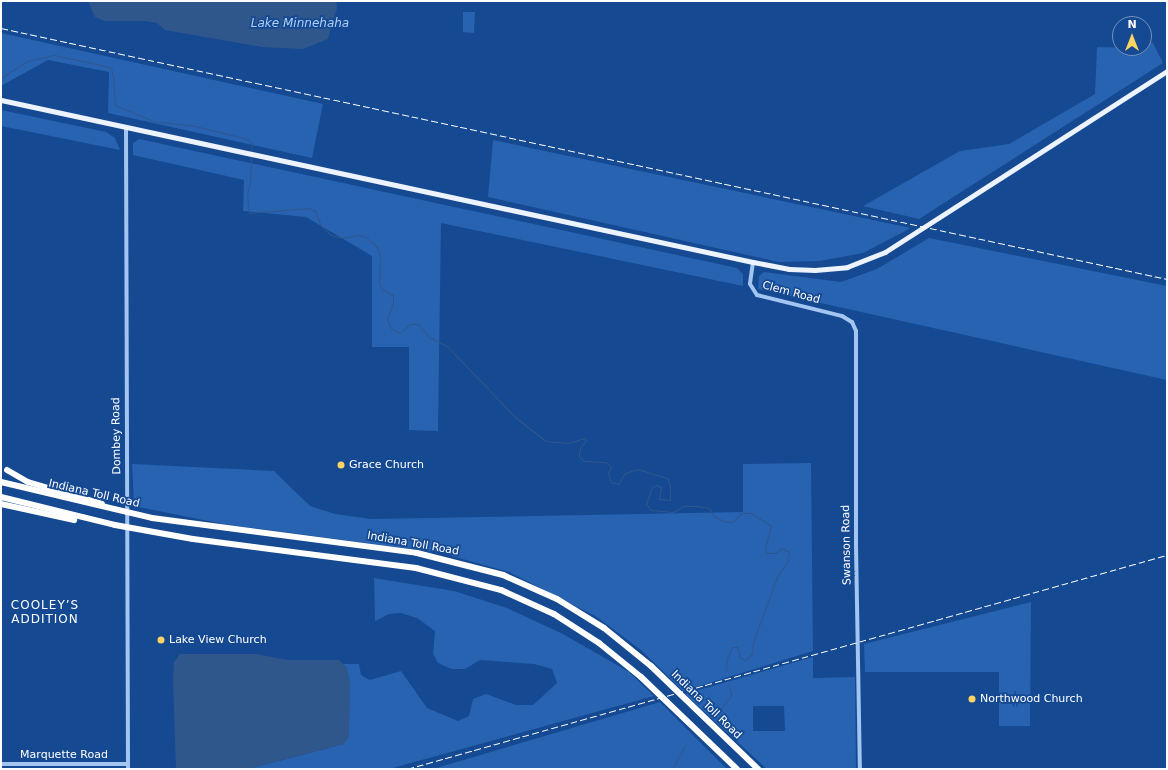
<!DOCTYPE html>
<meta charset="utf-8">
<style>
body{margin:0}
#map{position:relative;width:1168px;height:770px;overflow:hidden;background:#154992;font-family:"DejaVu Sans",sans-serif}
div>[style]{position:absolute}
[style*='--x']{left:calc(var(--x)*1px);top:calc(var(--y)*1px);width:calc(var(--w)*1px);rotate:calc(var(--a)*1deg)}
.green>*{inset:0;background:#2763b1}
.water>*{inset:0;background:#30578c}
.stream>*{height:1px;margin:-0.5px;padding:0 0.5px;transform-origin:0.5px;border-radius:0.5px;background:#30578c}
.tertiary>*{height:4px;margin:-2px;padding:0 2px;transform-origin:2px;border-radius:2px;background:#a2c5f1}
.primary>*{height:5px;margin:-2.5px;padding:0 2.5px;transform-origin:2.5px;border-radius:2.5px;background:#ecf3ff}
.motorway>*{height:6px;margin:-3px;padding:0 3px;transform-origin:3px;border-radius:3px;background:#fff}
.rail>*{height:1px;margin-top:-0.5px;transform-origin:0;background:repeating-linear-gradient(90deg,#fff 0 7px,transparent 0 10px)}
.dots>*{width:11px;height:11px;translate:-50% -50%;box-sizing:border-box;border:2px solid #154992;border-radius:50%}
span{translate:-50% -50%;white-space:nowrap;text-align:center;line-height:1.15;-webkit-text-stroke:3.5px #154992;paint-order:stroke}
.street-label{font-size:11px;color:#fff}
.poi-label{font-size:11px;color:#fff}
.left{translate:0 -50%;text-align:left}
.water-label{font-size:12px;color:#aecff8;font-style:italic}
.neighbourhood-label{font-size:12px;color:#fff;letter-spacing:1px}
.frame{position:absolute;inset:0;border:2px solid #fff;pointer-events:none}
.north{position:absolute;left:1112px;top:16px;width:40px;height:40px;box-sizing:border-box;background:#154992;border:1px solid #7392be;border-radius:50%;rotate:0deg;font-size:11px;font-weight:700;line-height:16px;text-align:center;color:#fff}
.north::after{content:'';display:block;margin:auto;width:14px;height:18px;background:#ffd462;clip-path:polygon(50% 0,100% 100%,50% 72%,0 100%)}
</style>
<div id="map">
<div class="green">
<div style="clip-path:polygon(463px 12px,475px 12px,474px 33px,463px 32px)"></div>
<div style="clip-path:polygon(1px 33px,323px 104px,312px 158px,108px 113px,109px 72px,48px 60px,1px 86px)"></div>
<div style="clip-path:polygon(1144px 41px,1153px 43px,1163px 63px,919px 219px,863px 206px,960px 151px,1009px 144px,1095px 94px,1097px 47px,1144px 48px)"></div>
<div style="clip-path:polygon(1px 110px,106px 132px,115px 138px,120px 150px,1px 126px)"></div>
<div style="clip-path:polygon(139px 139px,737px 268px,743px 274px,743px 286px,441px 223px,438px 431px,409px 430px,409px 347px,372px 347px,372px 256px,306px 217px,243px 211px,244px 180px,133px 155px,133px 143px)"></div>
<div style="clip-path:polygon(493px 140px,911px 228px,863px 253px,820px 261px,779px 262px,488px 197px)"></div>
<div style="clip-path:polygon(929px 238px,1167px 286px,1167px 380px,758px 289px,759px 276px,764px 272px,841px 282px,877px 269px)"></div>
<div style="clip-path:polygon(811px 463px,813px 651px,683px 691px,641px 650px,597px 617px,509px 572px,441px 553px,223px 524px,134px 506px,132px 464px,274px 471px,310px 506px,335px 514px,371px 519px,743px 512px,743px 464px)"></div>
<div style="clip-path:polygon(374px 578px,454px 591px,507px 608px,563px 634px,629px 672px,654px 696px,389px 769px,248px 769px,344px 744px,347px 668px,343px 664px,359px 664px,361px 675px,370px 680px,401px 671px,427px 708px,458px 721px,469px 716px,473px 699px,486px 694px,516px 705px,533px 705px,557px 683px,552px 669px,534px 664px,480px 660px,465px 669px,451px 669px,438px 663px,433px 654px,435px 631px,417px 618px,401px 613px,389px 614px,375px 621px)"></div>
<div style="clip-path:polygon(1031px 602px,1030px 726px,999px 726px,999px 672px,865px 672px,864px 644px)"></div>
<div style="clip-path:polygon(evenodd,813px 657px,813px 678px,855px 677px,856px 769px,767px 769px,685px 694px,813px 657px,753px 706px,784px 706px,785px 731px,753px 731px,753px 706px)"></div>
<div style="clip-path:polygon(660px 702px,727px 769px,433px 769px)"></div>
</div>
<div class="water">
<div style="clip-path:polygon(88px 1px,336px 1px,337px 8px,328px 39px,303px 49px,262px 47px,165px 30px,157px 23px,144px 21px,104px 21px,95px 17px)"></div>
<div style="clip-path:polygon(180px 654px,256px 654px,288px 660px,339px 660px,347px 668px,350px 681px,349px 737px,344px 744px,248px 769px,176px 769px,173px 679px,174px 662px)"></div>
</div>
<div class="stream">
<div style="--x:1;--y:78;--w:31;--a:-33"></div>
<div style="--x:27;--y:61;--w:28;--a:-13"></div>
<div style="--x:54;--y:55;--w:53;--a:11.9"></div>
<div style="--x:106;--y:66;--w:5;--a:22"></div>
<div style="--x:111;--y:68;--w:8;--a:76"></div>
<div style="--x:113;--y:76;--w:29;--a:86"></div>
<div style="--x:115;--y:105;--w:41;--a:22.8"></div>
<div style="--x:153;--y:121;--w:42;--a:6.8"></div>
<div style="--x:195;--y:126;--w:54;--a:14"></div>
<div style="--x:247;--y:139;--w:7;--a:45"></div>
<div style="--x:252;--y:144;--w:8;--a:97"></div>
<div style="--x:251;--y:157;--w:26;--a:92"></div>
<div style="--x:250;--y:183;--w:11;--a:105"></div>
<div style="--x:247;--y:194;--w:19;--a:84"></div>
<div style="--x:249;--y:213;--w:60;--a:-4.8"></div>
<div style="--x:309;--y:208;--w:7;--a:27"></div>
<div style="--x:315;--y:211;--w:16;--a:68"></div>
<div style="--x:321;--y:226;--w:13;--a:42"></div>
<div style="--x:331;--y:235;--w:11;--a:15"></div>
<div style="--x:342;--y:238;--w:17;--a:-10"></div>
<div style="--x:359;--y:235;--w:7;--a:16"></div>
<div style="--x:366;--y:237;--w:15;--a:42"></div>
<div style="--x:377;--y:247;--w:9;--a:72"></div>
<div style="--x:380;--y:256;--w:28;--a:92"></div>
<div style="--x:379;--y:284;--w:6;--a:59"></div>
<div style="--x:382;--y:289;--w:13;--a:29"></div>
<div style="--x:393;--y:295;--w:7;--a:90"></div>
<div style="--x:393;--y:302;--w:18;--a:109"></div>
<div style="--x:387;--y:319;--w:10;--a:66"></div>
<div style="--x:391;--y:328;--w:10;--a:29"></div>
<div style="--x:400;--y:333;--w:13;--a:-42"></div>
<div style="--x:410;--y:324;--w:8;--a:0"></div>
<div style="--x:418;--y:324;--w:17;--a:50"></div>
<div style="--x:429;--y:337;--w:20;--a:27"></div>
<div style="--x:447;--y:346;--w:98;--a:46.2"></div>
<div style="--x:515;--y:417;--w:39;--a:38"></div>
<div style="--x:546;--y:441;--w:23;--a:5"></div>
<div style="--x:569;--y:443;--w:16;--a:-18"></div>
<div style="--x:584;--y:438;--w:3;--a:45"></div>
<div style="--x:586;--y:440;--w:10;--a:127"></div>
<div style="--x:580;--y:448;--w:8;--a:97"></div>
<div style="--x:579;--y:456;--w:7;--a:45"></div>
<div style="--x:584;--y:461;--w:22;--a:3"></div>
<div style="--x:606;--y:462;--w:7;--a:45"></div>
<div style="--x:611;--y:467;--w:7;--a:117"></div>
<div style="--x:608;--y:473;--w:9;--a:72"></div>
<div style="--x:611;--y:482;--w:7;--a:16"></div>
<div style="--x:618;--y:484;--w:13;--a:-58"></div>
<div style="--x:625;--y:473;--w:13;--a:-18"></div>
<div style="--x:637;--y:469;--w:31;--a:17"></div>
<div style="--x:667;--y:478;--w:9;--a:69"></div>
<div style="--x:670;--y:486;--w:14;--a:90"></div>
<div style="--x:670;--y:500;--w:11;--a:-175"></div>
<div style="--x:659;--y:499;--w:12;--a:-81"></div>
<div style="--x:661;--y:487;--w:4;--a:-153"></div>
<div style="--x:657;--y:485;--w:5;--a:158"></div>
<div style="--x:652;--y:487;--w:18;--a:109"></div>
<div style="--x:646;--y:504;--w:8;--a:50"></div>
<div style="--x:651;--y:510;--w:22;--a:5"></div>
<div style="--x:673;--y:512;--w:12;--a:-31"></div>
<div style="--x:683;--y:506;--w:14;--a:0"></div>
<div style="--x:697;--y:506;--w:12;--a:9"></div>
<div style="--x:709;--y:508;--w:9;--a:58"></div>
<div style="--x:714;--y:516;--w:10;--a:29"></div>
<div style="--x:723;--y:521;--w:10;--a:6"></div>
<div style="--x:733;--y:522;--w:12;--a:-48"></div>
<div style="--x:741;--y:513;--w:10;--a:0"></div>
<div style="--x:751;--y:513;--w:24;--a:33"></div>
<div style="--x:771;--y:526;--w:23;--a:105"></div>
<div style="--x:765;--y:548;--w:5;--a:79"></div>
<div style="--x:766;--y:553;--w:9;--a:0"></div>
<div style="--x:775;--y:553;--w:9;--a:-36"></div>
<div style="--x:782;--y:548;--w:8;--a:30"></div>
<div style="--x:789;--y:552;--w:10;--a:101"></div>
<div style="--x:787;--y:562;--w:18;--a:124"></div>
<div style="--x:777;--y:577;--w:69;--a:110.3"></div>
<div style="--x:753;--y:642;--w:12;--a:95"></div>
<div style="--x:752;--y:654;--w:9;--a:139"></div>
<div style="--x:745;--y:660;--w:5;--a:-158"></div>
<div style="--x:740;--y:658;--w:11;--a:-105"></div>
<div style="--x:737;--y:647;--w:5;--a:180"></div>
<div style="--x:732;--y:647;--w:12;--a:114"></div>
<div style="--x:727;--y:658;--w:13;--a:94"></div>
<div style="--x:721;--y:709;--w:17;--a:-54"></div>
<div style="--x:731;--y:695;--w:11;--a:-100"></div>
<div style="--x:672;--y:769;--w:26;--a:-61"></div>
</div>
<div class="tertiary">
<div style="--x:126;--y:127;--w:642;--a:89.82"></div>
<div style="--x:753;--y:262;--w:22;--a:98"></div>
<div style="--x:750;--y:284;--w:13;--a:58"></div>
<div style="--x:757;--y:295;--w:88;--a:13.9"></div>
<div style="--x:842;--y:316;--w:12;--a:31"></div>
<div style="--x:852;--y:322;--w:10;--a:66"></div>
<div style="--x:856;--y:331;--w:215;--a:90"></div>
<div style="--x:856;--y:546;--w:223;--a:89"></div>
<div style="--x:1;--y:764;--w:127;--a:0"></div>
</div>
<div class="primary">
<div style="--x:1;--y:100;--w:769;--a:12.16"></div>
<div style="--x:753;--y:262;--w:37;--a:11"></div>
<div style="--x:789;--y:269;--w:26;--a:2"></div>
<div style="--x:815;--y:270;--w:32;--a:-5"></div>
<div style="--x:847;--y:267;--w:41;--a:-21.5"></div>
<div style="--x:885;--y:252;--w:335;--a:-32.7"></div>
</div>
<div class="motorway">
<div style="--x:7;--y:470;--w:24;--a:30"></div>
<div style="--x:28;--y:482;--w:77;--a:16.6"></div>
<div style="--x:1;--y:482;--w:155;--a:13.4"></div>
<div style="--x:152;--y:518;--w:267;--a:7.5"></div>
<div style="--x:417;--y:553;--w:89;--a:14.3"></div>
<div style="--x:503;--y:575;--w:59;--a:24"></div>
<div style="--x:557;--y:599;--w:55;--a:31.7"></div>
<div style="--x:604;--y:628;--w:60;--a:39"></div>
<div style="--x:651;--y:666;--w:149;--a:43.9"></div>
<div style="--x:1;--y:497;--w:117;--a:13.8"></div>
<div style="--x:115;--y:525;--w:79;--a:10.2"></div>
<div style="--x:193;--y:539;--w:225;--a:7.4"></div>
<div style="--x:416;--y:568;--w:88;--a:14.5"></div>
<div style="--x:501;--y:590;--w:58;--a:24.4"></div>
<div style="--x:554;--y:614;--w:54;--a:32.8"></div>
<div style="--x:599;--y:643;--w:54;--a:39"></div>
<div style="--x:641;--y:677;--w:133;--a:43.8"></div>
<div style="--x:1;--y:504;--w:75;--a:12.4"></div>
</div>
<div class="rail">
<div style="--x:1;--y:28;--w:1193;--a:12.15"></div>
<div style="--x:407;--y:769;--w:790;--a:-15.73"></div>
</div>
<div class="dots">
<div style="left:341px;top:465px;background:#ffd462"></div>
<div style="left:161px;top:640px;background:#ffd462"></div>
<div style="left:972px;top:699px;background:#ffd462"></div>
</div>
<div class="street-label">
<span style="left:791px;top:293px;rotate:15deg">Clem Road</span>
<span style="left:117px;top:436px;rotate:-91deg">Dombey Road</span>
<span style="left:94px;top:494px;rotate:13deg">Indiana Toll Road</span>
<span style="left:413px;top:544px;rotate:10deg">Indiana Toll Road</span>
<span style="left:847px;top:545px;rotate:-91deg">Swanson Road</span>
<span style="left:706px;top:705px;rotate:44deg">Indiana Toll Road</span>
<span style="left:64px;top:755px">Marquette Road</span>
</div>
<div class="poi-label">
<span class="left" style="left:349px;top:465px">Grace Church</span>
<span class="left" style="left:169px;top:640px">Lake View Church</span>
<span class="left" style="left:980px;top:699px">Northwood Church</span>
</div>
<div class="water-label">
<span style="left:300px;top:24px">Lake Minnehaha</span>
</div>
<div class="neighbourhood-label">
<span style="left:45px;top:613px">COOLEY’S<br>ADDITION</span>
</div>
<div class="frame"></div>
<div class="north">N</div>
</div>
